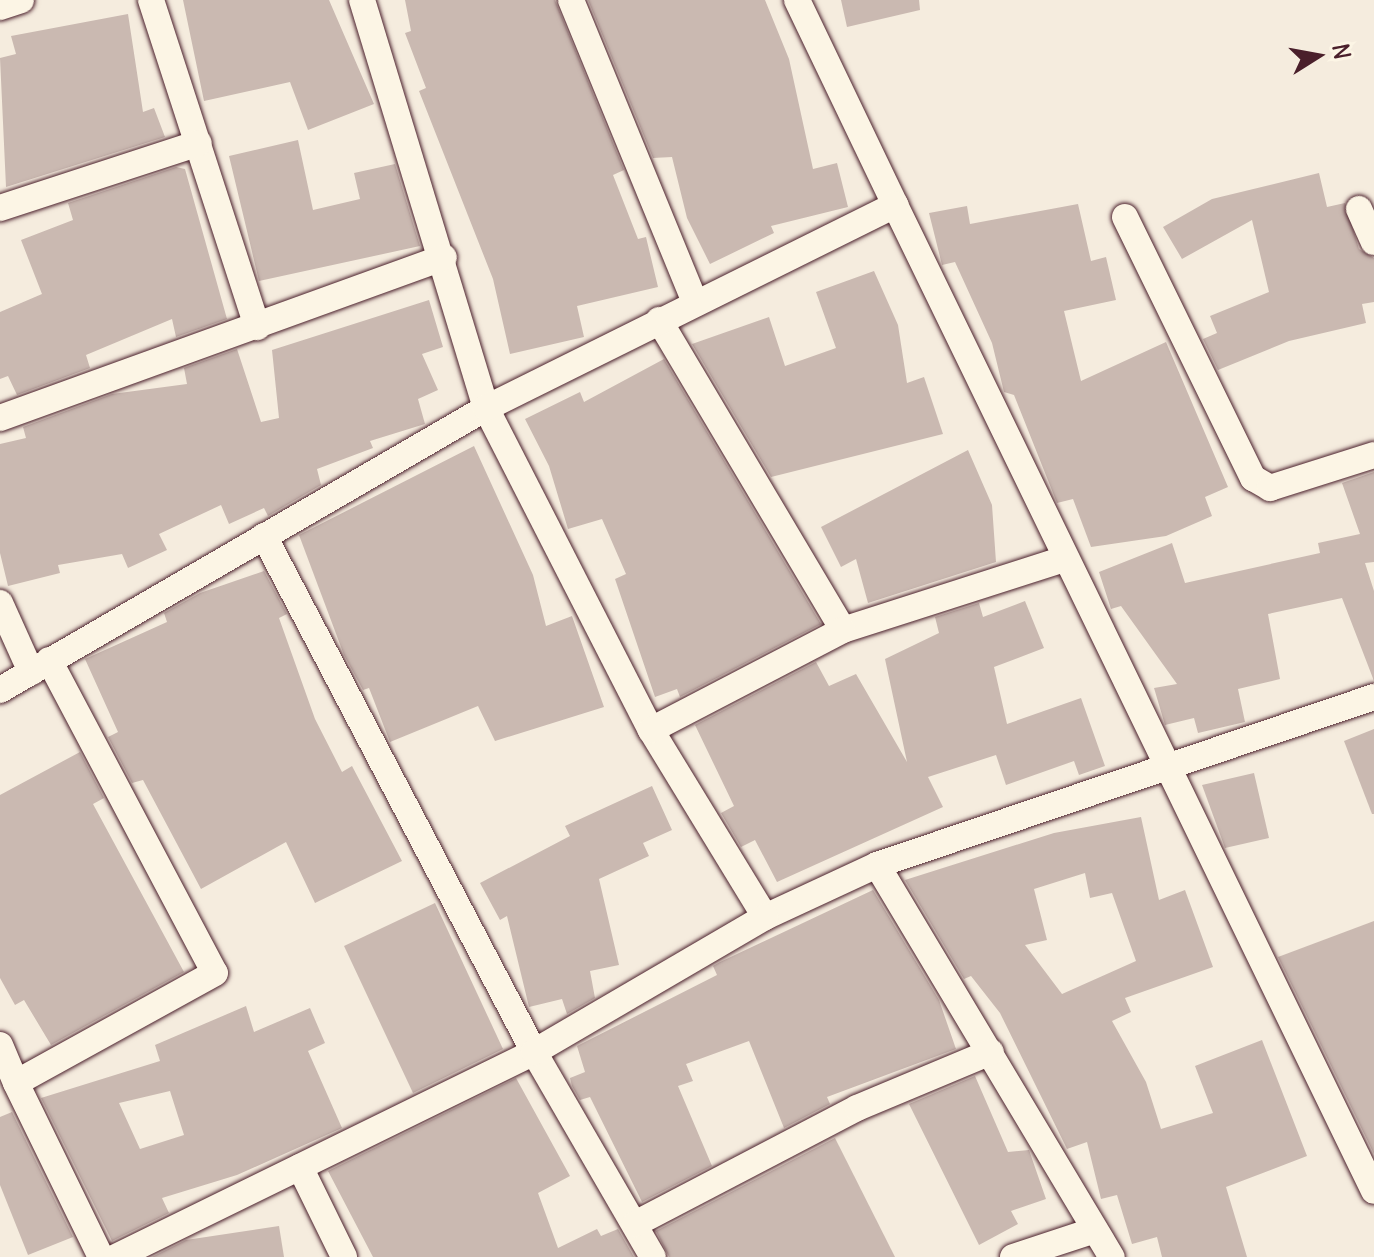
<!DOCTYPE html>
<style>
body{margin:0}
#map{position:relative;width:1374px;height:1257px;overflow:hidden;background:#f5ecde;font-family:Delius,sans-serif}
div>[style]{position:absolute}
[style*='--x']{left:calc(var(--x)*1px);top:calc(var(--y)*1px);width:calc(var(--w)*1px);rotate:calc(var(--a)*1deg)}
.building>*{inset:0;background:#cab9b1}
.roads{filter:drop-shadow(0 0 2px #4a1f2b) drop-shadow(0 0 2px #4a1f2b)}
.minor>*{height:26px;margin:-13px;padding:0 13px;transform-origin:13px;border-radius:13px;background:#fcf5e5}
span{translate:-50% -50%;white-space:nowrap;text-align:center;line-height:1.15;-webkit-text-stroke:6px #fcf5e5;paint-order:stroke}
.north{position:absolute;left:1278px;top:16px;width:80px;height:80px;-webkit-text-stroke:6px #fcf5e5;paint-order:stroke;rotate:79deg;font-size:22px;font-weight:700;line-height:32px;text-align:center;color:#4a1f2b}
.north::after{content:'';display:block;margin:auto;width:28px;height:36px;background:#4a1f2b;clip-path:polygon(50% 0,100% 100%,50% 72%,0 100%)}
</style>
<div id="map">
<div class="building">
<div style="clip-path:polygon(183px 0,329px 0,374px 104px,308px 130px,290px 82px,204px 101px)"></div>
<div style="clip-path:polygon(405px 0,555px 0,624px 170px,613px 175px,638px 239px,646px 237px,658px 287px,577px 306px,584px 337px,510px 354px,493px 279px,419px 91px,426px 88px,405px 33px,411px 31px)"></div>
<div style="clip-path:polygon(588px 0,765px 0,789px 59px,813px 169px,837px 163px,848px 207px,771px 226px,774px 233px,710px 264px,687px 218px,672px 157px,653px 158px)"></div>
<div style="clip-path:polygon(841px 0,919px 0,920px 10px,847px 27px)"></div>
<div style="clip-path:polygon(128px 14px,143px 112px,154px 108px,165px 137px,6px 187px,0 58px,16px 54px,11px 36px)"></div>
<div style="clip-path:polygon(298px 140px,313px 210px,360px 199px,354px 173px,395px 164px,420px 246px,259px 281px,229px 156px)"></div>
<div style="clip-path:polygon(176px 167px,185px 169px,227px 319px,176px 337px,172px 319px,86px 355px,90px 368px,17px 395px,8px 376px,0 379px,0 312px,42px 294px,21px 240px,73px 220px,68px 203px)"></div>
<div style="clip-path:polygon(1319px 173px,1327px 207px,1345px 203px,1359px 249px,1374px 258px,1374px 302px,1362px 304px,1366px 323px,1289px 341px,1218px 370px,1203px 339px,1217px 333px,1210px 316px,1269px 292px,1252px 220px,1182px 259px,1163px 227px,1212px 199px)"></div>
<div style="clip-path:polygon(1078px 204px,1091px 261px,1106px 257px,1116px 300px,1064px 311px,1081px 381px,1166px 342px,1228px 487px,1205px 497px,1212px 516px,1166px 536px,1091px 547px,1073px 499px,1057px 503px,1014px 395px,1004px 392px,992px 343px,955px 262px,942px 265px,929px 213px,967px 206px,970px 224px)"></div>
<div style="clip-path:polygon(874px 271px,898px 325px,907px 383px,924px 377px,943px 434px,771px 477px,692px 344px,769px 317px,785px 366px,836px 348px,816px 292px)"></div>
<div style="clip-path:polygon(429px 300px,443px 347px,422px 354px,438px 390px,418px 399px,425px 424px,370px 441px,373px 448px,317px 469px,321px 485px,268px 516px,264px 508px,229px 524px,221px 505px,159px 534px,167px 550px,128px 568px,122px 554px,58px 565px,60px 573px,8px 586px,0 553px,0 444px,26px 438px,23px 427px,112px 394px,187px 384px,184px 368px,237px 349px,261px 422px,279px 418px,272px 350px)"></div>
<div style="clip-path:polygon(664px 359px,821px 624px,680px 697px,677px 689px,655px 697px,615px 579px,626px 574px,602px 519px,568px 529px,549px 466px,525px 419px,580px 392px,584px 402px)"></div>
<div style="clip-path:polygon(474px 446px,533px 575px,546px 626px,572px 616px,604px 707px,495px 741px,478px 706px,390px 742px,369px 688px,363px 690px,344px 655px,299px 535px)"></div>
<div style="clip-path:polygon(968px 450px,992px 505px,996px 562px,868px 603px,856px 559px,841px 567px,821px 527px)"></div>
<div style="clip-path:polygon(1374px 472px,1374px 562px,1365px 563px,1374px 591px,1374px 681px,1342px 598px,1268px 614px,1280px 679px,1238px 689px,1245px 722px,1198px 733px,1194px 718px,1165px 725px,1154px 688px,1177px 684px,1121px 606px,1111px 609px,1099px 572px,1172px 543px,1185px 583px,1320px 553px,1318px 543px,1360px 534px,1342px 483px)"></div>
<div style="clip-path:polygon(264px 571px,287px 614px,279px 618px,315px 719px,342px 772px,352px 766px,402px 861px,315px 903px,286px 842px,201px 889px,143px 780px,132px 783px,108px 737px,118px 732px,85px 659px,167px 622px,164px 613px,200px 593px)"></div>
<div style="clip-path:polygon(1025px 601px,1044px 648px,994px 667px,1007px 724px,1081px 698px,1105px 766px,1079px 775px,1074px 761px,1006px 785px,996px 755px,928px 777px,943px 807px,777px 882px,755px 840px,741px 847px,721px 813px,734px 806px,695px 725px,816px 662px,829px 686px,856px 674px,907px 762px,885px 659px,939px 633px,935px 617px,979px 603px,983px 617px)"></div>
<div style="clip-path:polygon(1374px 729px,1374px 814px,1372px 814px,1344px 741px)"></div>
<div style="clip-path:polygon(80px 752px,104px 798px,93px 804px,184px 972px,51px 1045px,24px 1000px,15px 1005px,0 978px,0 795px)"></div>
<div style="clip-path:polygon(1254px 773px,1269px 838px,1225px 848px,1202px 785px)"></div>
<div style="clip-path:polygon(652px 786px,672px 830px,643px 843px,649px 856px,599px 879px,619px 965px,590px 971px,595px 998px,567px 1014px,562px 999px,529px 1007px,507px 916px,500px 920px,480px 883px,570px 836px,565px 826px)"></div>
<div style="clip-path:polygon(evenodd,1141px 817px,1159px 900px,1185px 890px,1213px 967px,1125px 998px,1131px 1012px,1112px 1021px,1146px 1082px,1161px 1129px,1213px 1113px,1195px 1066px,1262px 1040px,1307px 1156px,1226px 1187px,1247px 1257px,1162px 1257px,1157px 1237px,1132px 1244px,1117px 1195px,1101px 1199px,1087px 1142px,1067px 1149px,1000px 1013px,971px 976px,964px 979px,905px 880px,1054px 833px,1141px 817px,1085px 873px,1090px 898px,1112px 893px,1136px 961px,1062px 994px,1025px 945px,1047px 940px,1034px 889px,1085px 873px)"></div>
<div style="clip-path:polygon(873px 890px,939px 1000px,956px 1049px,827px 1097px,830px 1104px,784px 1128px,749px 1041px,686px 1064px,693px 1081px,678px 1086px,712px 1166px,642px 1202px,590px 1097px,580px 1100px,572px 1086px,570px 1078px,585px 1072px,577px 1046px,717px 975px,713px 966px,720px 962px)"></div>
<div style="clip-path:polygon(435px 903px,503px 1049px,413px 1093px,344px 946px)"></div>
<div style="clip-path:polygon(1374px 921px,1374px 1154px,1278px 957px)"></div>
<div style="clip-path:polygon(evenodd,246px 1006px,254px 1032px,310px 1008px,325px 1043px,308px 1051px,342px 1128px,237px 1175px,162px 1198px,169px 1213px,112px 1241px,41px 1098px,160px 1061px,155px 1045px,246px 1006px,170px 1091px,184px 1135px,140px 1149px,119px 1103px,170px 1091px)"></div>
<div style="clip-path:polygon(975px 1076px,1008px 1152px,1029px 1150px,1046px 1199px,1011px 1211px,1018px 1224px,979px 1245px,909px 1104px)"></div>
<div style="clip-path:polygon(516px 1078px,570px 1176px,538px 1193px,558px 1248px,597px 1229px,601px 1236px,618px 1229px,634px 1257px,373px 1257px,328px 1171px)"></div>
<div style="clip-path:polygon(12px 1112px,73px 1237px,28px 1255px,0 1185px,0 1117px)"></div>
<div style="clip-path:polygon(835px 1138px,895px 1257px,669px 1257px,656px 1231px)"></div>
<div style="clip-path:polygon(279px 1226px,284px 1257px,152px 1257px,186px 1240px)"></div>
</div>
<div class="roads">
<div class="minor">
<div style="--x:151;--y:0;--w:344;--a:72"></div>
<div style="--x:362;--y:0;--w:426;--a:73.1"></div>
<div style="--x:486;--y:408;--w:362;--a:62.9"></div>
<div style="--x:651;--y:730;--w:219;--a:58.6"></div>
<div style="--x:765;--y:917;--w:123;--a:-24.9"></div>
<div style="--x:877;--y:865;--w:525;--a:-18.68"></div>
<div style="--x:571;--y:0;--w:326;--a:67.7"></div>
<div style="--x:797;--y:0;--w:227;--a:64.4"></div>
<div style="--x:0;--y:7;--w:22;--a:-18"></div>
<div style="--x:0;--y:208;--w:209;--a:-18.1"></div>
<div style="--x:1359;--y:209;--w:36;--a:66"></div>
<div style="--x:1125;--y:217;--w:291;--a:63.9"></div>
<div style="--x:1253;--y:478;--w:20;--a:30"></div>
<div style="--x:1270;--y:488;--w:109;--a:-17.6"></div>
<div style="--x:659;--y:320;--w:360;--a:59.3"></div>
<div style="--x:843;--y:630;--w:232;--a:-17.8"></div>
<div style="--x:0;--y:418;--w:472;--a:-19.9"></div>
<div style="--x:264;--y:536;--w:582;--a:62.38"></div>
<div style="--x:534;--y:1052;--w:237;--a:59.9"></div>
<div style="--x:0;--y:603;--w:76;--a:65.8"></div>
<div style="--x:49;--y:660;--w:354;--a:62.1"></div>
<div style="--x:215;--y:973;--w:227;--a:151.1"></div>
<div style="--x:16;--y:1083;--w:194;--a:64"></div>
<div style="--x:0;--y:690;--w:562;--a:-30.12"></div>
<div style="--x:486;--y:408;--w:457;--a:-26.4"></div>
<div style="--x:895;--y:205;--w:1096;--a:64.09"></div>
<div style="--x:651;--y:730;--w:216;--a:-27.5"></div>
<div style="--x:877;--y:865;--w:457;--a:59.1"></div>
<div style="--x:0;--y:1045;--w:41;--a:67.2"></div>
<div style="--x:300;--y:1167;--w:100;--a:63.9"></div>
<div style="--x:635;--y:1224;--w:250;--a:-27.6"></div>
<div style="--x:857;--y:1108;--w:145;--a:-22.7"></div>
<div style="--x:116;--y:1257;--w:466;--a:-26.1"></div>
<div style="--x:534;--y:1052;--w:268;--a:-30.3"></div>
<div style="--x:1013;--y:1257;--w:86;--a:-18.2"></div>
</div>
</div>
<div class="north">N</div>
</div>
